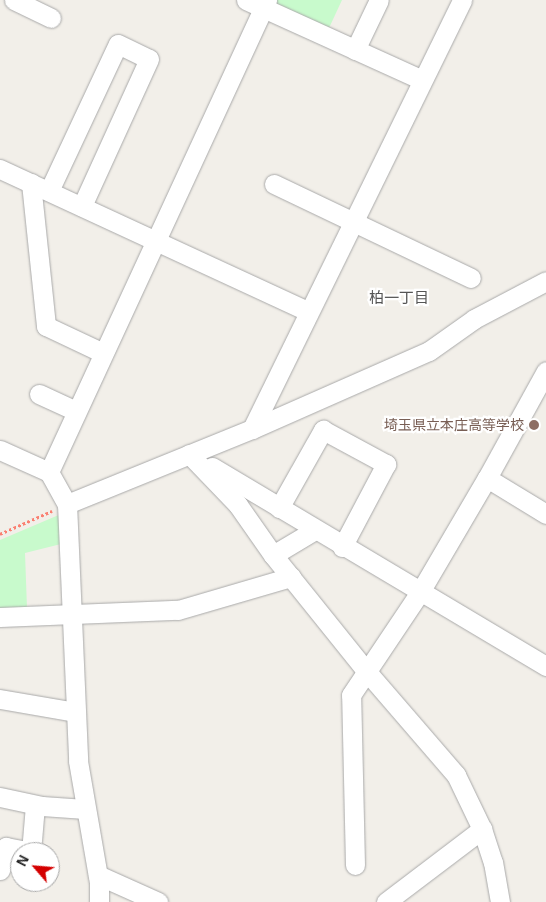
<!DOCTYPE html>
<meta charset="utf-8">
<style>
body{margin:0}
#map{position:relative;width:546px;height:902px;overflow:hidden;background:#f2efe9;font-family:Arial,"Noto Sans JP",sans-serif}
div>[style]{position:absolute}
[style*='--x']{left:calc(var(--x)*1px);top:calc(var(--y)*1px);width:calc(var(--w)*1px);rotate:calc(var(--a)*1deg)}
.park>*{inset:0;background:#c8facc}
.path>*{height:3px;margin-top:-1.5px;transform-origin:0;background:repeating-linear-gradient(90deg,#fa8072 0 2.5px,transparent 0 5px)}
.roads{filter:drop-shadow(0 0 1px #a9a9a9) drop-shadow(0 0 1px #a9a9a9)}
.minor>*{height:19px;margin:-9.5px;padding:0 9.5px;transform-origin:9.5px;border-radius:9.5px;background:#fff}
.dots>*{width:14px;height:14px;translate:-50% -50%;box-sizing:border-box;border:2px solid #fff;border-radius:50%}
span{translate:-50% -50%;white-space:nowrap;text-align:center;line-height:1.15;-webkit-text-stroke:4.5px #fff;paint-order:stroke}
.education-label{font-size:14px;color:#785e54}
.right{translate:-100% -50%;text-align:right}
.neighbourhood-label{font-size:15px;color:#555}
.north{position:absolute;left:10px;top:842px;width:50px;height:50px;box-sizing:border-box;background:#fff;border:1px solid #a7a7a7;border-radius:50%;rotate:297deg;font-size:14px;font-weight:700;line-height:20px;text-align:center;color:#222}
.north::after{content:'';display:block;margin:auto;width:18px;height:22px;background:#d40000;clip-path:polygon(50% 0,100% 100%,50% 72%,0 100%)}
</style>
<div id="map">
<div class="park">
<div style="clip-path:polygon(273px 0,342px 0,329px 28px,275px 4px)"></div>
<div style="clip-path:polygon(61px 514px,65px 543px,25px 553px,27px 608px,0 610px,0 540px)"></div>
</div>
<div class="path">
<div style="--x:0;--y:534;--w:57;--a:-23.9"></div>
</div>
<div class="roads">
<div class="minor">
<div style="--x:14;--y:0;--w:41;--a:25.9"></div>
<div style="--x:246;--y:0;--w:193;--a:24.4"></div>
<div style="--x:355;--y:50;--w:55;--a:-64.4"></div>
<div style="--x:0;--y:169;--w:340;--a:24.8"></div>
<div style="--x:31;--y:183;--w:144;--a:84"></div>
<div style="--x:46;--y:326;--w:63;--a:25.3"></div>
<div style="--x:274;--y:184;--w:218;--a:25.5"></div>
<div style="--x:49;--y:191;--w:162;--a:-64.9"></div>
<div style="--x:118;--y:44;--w:34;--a:26"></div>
<div style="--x:149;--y:59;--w:162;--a:114.5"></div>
<div style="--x:39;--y:394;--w:41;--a:24.7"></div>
<div style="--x:252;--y:429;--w:478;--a:-63.9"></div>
<div style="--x:0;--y:450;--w:54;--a:24.2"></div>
<div style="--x:49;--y:472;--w:37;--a:61"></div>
<div style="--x:67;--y:504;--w:257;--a:87.5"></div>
<div style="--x:78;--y:761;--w:123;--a:80.2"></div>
<div style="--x:99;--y:882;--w:20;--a:90"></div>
<div style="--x:189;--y:454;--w:71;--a:46.1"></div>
<div style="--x:238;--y:505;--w:61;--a:55"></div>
<div style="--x:273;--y:555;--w:151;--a:51.2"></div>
<div style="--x:368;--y:673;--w:135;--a:49.2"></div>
<div style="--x:456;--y:775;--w:60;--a:64.3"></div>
<div style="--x:482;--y:829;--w:35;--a:72"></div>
<div style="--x:493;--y:862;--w:41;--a:80.1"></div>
<div style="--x:212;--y:467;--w:389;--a:30.8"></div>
<div style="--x:49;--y:472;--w:520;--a:-65.21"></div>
<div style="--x:487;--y:478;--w:122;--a:-61.1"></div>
<div style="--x:67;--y:504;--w:200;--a:-22.1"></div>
<div style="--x:252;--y:429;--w:193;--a:-23.8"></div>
<div style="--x:429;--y:351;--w:55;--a:-35.4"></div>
<div style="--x:474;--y:319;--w:81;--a:-27.8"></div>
<div style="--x:279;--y:508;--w:90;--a:-60.6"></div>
<div style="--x:323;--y:430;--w:72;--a:28.4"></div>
<div style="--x:386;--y:464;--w:94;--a:117.9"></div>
<div style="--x:273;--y:555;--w:49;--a:-30.8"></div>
<div style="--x:0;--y:617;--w:178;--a:-2.3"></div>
<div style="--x:178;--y:610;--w:118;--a:-16.3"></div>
<div style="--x:0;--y:699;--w:76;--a:9.8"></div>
<div style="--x:0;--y:797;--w:43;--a:12.1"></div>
<div style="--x:42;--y:806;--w:43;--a:4"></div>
<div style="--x:355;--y:865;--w:170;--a:-91.3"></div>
<div style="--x:351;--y:695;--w:124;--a:-56.2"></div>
<div style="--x:420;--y:592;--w:132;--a:-59.6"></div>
<div style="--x:487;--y:478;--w:69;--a:31.4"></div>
<div style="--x:0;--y:870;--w:24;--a:-75"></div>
<div style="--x:6;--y:847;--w:25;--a:11"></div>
<div style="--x:31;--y:852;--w:47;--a:-85.1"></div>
<div style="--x:98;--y:875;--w:66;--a:24.2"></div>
<div style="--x:386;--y:902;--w:121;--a:-37.2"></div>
</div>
</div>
<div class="dots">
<div style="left:534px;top:425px;background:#8d6e63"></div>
</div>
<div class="education-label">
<span class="right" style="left:524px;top:425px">埼玉県立本庄高等学校</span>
</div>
<div class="neighbourhood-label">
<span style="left:399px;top:298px">柏一丁目</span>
</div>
<div class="north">N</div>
</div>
